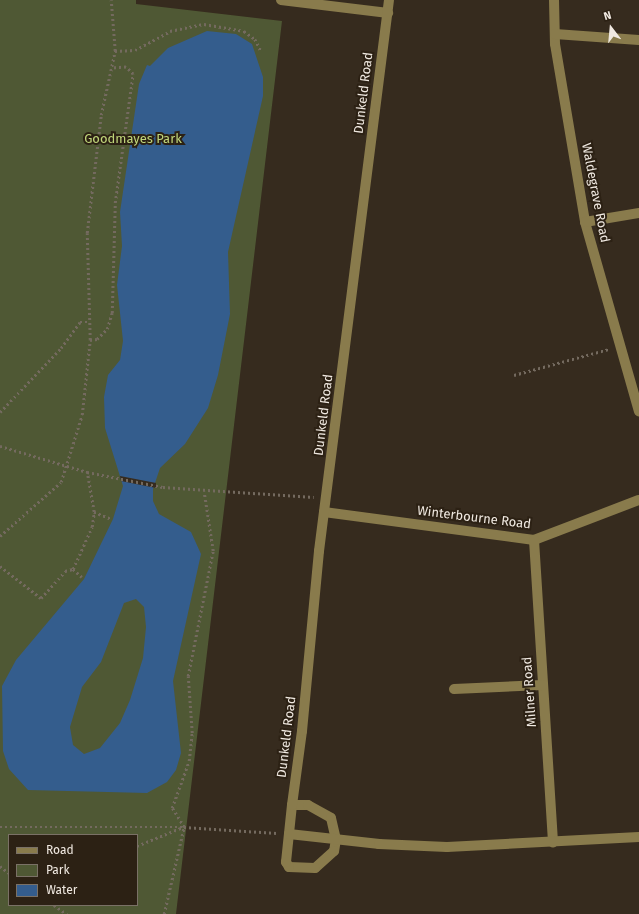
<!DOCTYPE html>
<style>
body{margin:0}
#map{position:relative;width:639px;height:914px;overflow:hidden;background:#362b1e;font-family:"Fira Sans",sans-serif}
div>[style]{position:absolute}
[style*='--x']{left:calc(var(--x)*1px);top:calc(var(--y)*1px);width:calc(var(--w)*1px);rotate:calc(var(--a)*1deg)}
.green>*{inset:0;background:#4f5834}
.water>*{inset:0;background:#345d8d}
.pier>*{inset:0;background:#362b1e}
.path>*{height:2.5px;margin-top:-1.25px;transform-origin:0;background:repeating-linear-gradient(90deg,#746a5f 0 2px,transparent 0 5px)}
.minor>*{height:10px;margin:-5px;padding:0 5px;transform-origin:5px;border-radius:5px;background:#897b4c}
span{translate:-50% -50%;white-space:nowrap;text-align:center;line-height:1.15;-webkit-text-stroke:4px #2c2114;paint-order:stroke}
.street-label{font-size:13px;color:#f0e9e1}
.park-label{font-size:13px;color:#c0d67a}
.legend{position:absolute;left:8px;top:834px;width:130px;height:72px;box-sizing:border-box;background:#2c2114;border:1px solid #7a7166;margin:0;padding:5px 7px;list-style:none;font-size:12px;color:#f0e9e1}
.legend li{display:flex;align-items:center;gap:8px;height:20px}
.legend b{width:20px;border:1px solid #7a7166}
.north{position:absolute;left:591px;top:8px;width:40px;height:40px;-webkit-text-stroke:3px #2c2114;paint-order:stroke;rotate:344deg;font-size:11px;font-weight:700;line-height:16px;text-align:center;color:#f0e9e1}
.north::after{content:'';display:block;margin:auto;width:14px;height:18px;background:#f0e9e1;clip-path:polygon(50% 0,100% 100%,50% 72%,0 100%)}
</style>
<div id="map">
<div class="green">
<div style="clip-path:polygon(evenodd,0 0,136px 0,136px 4px,282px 21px,176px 914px,0 914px,0 0,9px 835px,137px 835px,137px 905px,9px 905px,9px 835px)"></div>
</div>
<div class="water">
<div style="clip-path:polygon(evenodd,207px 31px,236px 34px,252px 44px,263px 77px,263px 96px,228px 252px,230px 314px,218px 375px,208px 408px,185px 444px,160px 468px,153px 489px,153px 501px,159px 514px,191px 532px,201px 554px,173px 681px,181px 753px,176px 770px,167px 782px,147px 793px,28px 790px,9px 769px,3px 751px,2px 686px,16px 660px,84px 579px,113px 519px,123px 486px,105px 428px,104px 397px,108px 375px,120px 360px,123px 341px,117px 285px,122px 246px,120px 212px,139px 84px,147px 65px,150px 66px,168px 48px,207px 31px,136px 599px,144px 607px,146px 627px,143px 658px,130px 700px,120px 723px,100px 748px,84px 754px,73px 745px,70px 727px,82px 687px,101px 662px,124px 603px,136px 599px)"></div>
</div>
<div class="pier">
<div style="clip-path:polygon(120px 476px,156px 483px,156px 488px,121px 481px)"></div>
</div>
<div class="path">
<div style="--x:115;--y:51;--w:20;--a:-3"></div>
<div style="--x:135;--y:50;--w:40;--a:-28"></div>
<div style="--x:170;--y:31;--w:35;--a:-12"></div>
<div style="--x:204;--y:24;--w:41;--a:9.9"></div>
<div style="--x:244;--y:31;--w:14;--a:36"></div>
<div style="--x:255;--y:39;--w:13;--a:63"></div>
<div style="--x:90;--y:340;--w:7;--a:-8"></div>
<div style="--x:97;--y:339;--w:14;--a:-45"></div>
<div style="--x:107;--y:329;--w:17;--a:-73"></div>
<div style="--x:112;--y:313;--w:110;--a:-88.4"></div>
<div style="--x:115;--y:203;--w:130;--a:-82.1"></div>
<div style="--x:133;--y:74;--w:10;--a:-135"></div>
<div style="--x:126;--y:67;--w:14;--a:176"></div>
<div style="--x:514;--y:375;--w:98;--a:-15.3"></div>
<div style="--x:0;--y:412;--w:88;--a:-46.4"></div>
<div style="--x:61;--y:348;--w:32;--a:-54"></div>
<div style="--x:80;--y:322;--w:9;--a:0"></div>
<div style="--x:0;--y:446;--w:91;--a:16.6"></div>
<div style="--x:87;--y:472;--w:77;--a:11.2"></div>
<div style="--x:163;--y:487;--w:151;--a:3.8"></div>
<div style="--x:94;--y:512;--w:18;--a:22"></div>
<div style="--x:0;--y:536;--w:81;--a:-41.5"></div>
<div style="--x:61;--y:482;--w:70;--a:-72.6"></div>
<div style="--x:82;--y:415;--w:75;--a:-83.9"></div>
<div style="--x:90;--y:340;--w:107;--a:-91.6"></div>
<div style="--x:87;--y:233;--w:119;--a:-83.2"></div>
<div style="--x:101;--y:115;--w:66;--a:-77.7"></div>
<div style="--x:115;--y:51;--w:51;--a:-94.5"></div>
<div style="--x:0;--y:566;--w:52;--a:38"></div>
<div style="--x:41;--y:598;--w:36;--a:-48"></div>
<div style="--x:65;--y:571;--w:8;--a:-14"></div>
<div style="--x:73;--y:569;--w:46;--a:-65.7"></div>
<div style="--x:92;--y:527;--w:15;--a:-82"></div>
<div style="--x:94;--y:512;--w:41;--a:-99.9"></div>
<div style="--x:73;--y:569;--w:12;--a:42"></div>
<div style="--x:0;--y:827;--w:184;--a:0"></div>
<div style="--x:184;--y:827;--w:93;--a:3.7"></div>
<div style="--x:137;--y:846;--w:50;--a:-22.4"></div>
<div style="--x:0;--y:866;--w:11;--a:38"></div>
<div style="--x:54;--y:905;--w:16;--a:35"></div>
<div style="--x:164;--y:914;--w:89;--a:-77.1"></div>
<div style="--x:184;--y:827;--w:22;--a:-122"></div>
<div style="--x:172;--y:808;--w:50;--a:-70.1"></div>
<div style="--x:189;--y:761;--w:28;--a:-84"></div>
<div style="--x:192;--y:733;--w:57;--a:-94"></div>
<div style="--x:188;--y:676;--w:127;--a:-78.7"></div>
<div style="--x:213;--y:551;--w:60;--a:-98.7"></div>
</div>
<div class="minor">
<div style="--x:281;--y:0;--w:108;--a:6.9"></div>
<div style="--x:554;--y:0;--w:44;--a:88.7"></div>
<div style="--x:555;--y:44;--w:181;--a:80.4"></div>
<div style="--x:585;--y:222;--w:197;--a:74.1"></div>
<div style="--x:555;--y:34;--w:84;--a:4.1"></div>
<div style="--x:585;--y:222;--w:55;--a:-9.5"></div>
<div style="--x:324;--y:512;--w:212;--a:7.6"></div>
<div style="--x:534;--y:540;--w:112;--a:-20.9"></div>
<div style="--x:534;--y:540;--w:303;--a:86.4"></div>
<div style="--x:454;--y:689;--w:89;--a:-2.6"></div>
<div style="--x:292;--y:805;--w:16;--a:0"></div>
<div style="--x:308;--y:805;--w:26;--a:29"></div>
<div style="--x:331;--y:818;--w:22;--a:77"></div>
<div style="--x:336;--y:839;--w:12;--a:99"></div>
<div style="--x:334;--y:851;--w:25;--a:138"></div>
<div style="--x:315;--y:868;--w:26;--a:-178"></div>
<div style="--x:289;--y:867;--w:6;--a:-121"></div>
<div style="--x:286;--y:862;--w:57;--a:-84"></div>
<div style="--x:292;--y:805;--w:75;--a:-82.3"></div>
<div style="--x:302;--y:731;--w:181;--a:-84.6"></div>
<div style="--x:319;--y:551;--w:555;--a:-82.76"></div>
<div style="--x:289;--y:834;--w:91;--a:6.3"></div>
<div style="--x:379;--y:844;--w:68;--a:2.5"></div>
<div style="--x:447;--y:847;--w:192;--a:-3"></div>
</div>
<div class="street-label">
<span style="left:364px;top:93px;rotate:-83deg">Dunkeld Road</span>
<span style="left:595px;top:193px;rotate:79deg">Waldegrave Road</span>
<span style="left:324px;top:415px;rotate:-83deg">Dunkeld Road</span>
<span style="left:474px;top:518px;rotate:7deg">Winterbourne Road</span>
<span style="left:530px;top:692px;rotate:-94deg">Milner Road</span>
<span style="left:287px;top:737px;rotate:-83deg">Dunkeld Road</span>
</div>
<div class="park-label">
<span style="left:133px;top:139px">Goodmayes Park</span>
</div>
<ul class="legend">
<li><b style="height:5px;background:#897b4c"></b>Road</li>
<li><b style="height:11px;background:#4f5834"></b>Park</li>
<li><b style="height:11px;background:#345d8d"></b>Water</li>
</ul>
<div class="north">N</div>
</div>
